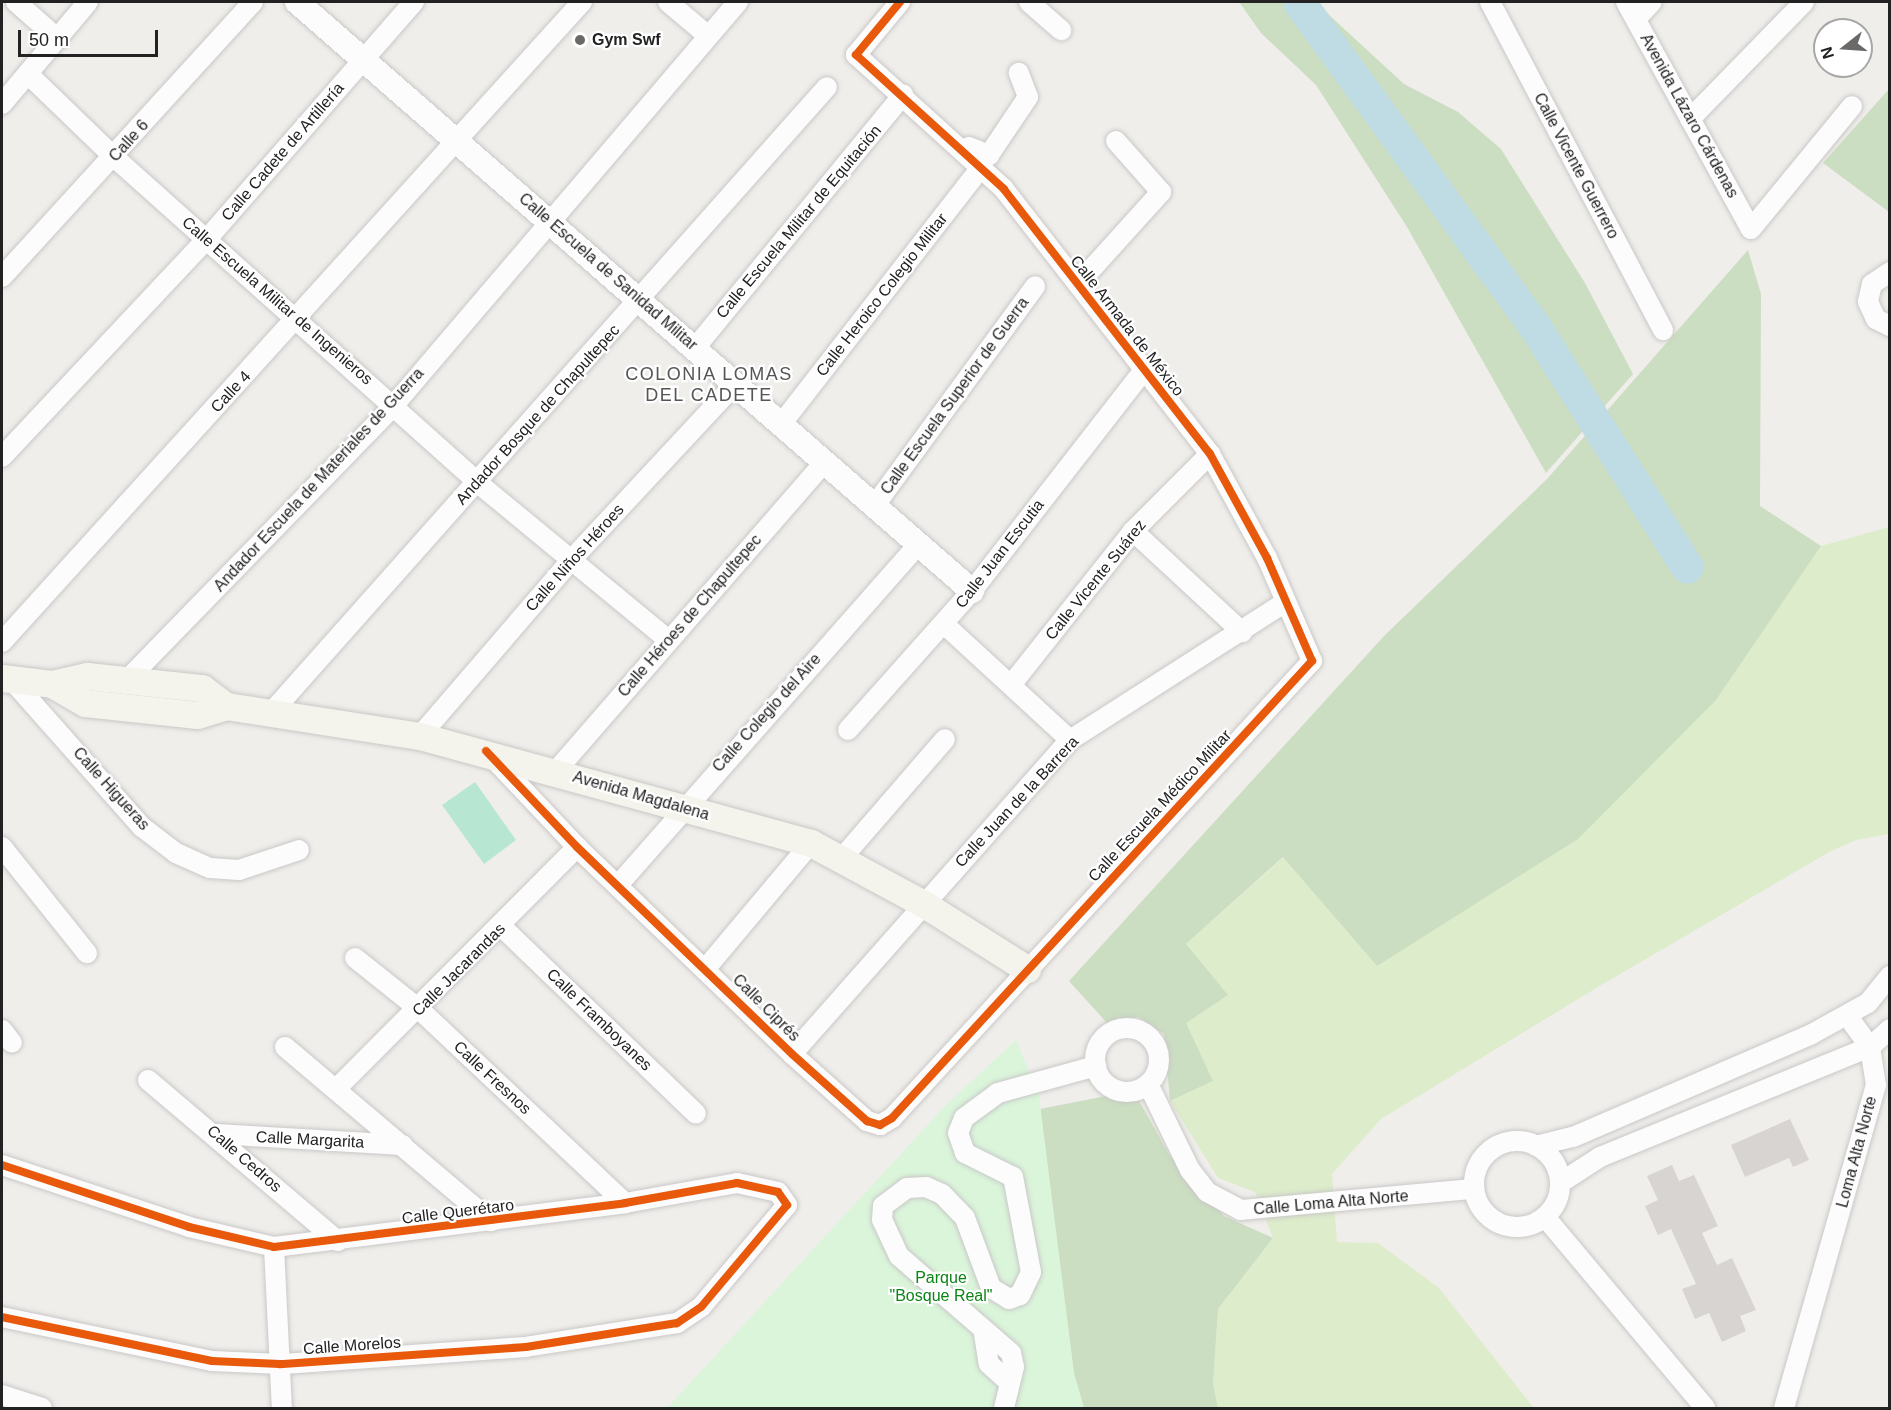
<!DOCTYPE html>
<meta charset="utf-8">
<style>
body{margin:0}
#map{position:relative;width:1891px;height:1410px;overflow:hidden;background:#f0eeeb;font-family:Helvetica,sans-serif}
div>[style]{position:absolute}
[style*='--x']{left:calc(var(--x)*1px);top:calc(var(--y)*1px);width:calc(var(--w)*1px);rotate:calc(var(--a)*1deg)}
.grass>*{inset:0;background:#ddeccb}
.forest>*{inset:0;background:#cbdec1}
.park>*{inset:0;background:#daf5da}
.pitch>*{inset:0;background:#b7e6d2}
.river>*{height:33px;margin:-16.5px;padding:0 16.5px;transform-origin:16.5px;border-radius:16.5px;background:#bfdbe3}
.building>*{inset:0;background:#d7d4d2}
.roads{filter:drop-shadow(0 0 2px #c9c8c7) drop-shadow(0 0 2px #c9c8c7)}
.minor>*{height:20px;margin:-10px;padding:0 10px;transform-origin:10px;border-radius:10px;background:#fdfcfc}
.minor>.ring{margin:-10px;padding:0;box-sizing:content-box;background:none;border:20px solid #fdfcfc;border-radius:50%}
.tertiary>*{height:24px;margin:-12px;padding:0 12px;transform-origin:12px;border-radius:12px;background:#fdfcfc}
.secondary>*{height:27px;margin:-13.5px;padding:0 13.5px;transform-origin:13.5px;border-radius:13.5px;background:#f4f4ed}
.cycleway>*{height:8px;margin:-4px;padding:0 4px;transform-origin:4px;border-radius:4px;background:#e8590c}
.dots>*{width:16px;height:16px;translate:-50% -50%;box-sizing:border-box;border:3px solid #fff;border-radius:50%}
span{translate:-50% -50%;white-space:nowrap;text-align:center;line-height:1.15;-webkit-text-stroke:4.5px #fff;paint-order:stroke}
.poi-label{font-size:16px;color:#222;font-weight:700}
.left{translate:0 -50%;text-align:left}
.street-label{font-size:16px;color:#222}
.park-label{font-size:16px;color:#0c8416}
.neighbourhood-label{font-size:18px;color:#555;letter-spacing:1.5px}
.frame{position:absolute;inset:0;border:3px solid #222;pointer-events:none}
.north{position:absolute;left:1813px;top:18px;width:60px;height:60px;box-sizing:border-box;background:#fff;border:2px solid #a7a7a7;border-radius:50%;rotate:253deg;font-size:16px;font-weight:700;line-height:24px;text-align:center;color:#222}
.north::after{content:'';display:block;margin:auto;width:21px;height:27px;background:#6a6968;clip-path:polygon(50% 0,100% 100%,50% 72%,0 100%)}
.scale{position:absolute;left:18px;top:30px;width:140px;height:27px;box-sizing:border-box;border:3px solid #222;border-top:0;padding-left:8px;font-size:18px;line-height:21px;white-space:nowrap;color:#222;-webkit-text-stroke:4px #fff;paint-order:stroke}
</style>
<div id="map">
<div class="grass">
<div style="clip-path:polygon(1889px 527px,1889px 834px,1856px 840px,1831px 851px,1598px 987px,1381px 1119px,1332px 1174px,1337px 1242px,1378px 1243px,1439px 1288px,1534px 1408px,1218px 1408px,1213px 1384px,1218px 1309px,1273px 1238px,1255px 1192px,1218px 1178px,1170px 1101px,1213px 1081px,1185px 1023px,1186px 944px,1284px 857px,1377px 966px,1716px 700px,1821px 546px)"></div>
</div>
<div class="forest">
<div style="clip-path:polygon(1239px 2px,1315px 2px,1404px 84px,1458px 112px,1501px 149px,1585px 283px,1633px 374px,1546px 473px,1407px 227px,1316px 85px,1261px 33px)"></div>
<div style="clip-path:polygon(1889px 89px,1889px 212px,1823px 163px)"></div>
<div style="clip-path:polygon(1748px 250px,1761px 294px,1760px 506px,1821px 546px,1716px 700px,1578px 839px,1377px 966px,1283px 857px,1186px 944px,1228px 995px,1186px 1023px,1213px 1081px,1170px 1101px,1164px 1034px,1138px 1017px,1107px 1023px,1069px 981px,1385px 635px,1547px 479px)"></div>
<div style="clip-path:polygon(1106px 1096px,1138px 1099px,1170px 1156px,1224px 1216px,1273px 1238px,1218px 1309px,1213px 1384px,1218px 1408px,1084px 1408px,1074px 1374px,1040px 1109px)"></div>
</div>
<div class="park">
<div style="clip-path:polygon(1016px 1040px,1039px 1096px,1074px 1374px,1084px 1408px,667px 1408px,945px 1106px)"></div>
</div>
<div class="pitch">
<div style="clip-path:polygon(475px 782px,516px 840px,484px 864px,442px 805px)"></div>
</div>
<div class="river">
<div style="--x:1299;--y:2;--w:399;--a:54"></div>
<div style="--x:1534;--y:325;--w:286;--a:57.7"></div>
</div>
<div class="building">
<div style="clip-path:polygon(1790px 1119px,1809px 1160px,1793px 1167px,1789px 1158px,1745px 1177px,1731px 1145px)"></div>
<div style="clip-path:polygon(1672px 1165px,1679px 1181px,1694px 1175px,1718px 1226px,1702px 1233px,1717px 1265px,1732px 1258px,1756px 1310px,1740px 1316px,1746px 1331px,1722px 1342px,1709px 1313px,1695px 1319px,1682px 1289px,1696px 1284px,1671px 1229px,1658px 1235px,1645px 1206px,1658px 1200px,1647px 1176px)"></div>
</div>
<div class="roads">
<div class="minor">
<div style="--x:16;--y:2;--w:56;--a:41.4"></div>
<div style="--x:668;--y:2;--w:51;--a:40.2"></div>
<div style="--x:1029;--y:2;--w:43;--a:41.2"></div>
<div style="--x:1490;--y:2;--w:371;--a:62.2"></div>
<div style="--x:1626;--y:2;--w:259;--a:61.2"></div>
<div style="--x:1751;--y:229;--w:159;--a:-50.6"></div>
<div style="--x:1636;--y:19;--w:23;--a:-47"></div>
<div style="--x:28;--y:74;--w:120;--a:44"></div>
<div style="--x:114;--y:157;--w:489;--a:41.8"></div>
<div style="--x:478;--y:483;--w:245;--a:39.5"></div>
<div style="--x:2;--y:104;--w:133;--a:-49.9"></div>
<div style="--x:1690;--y:119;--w:163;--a:-45.7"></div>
<div style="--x:965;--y:152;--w:6;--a:-51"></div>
<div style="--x:969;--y:147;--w:22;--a:22"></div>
<div style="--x:989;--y:155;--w:70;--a:-56.1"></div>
<div style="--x:1028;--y:97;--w:26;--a:-111"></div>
<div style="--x:1890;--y:272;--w:22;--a:146"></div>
<div style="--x:1872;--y:284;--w:18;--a:103"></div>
<div style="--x:1868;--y:302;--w:19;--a:65"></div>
<div style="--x:1876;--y:319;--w:16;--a:27"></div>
<div style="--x:2;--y:277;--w:372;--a:-47.6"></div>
<div style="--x:1078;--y:284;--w:124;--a:-47.9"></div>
<div style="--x:1161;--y:192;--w:68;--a:-131.4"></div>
<div style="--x:695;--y:348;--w:328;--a:-50.6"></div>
<div style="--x:782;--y:423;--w:324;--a:-52.1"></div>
<div style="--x:2;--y:457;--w:299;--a:-46.8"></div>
<div style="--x:207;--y:239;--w:315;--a:-48.9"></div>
<div style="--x:875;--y:505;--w:271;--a:-53.8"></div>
<div style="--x:1133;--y:531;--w:149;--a:42.8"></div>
<div style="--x:944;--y:624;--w:171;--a:42.6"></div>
<div style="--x:2;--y:642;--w:864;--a:-47.82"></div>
<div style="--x:11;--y:679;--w:198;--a:48.5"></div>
<div style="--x:142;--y:827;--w:43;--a:37.4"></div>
<div style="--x:176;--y:853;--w:37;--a:24"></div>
<div style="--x:210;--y:868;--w:29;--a:4"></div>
<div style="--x:239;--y:870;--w:63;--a:-18.4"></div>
<div style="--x:127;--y:680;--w:383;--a:-45.8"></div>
<div style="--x:394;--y:405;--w:530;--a:-49.52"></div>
<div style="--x:1011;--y:685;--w:196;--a:-51.6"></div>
<div style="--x:1133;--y:531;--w:109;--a:-45"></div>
<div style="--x:271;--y:713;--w:837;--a:-48.39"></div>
<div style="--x:848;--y:730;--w:186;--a:-48.3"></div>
<div style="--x:972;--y:591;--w:280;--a:-52.1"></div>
<div style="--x:420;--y:736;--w:235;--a:-49.3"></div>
<div style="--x:573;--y:558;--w:238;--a:-47"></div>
<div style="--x:492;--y:757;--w:124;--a:46.6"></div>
<div style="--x:577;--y:847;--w:298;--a:43.9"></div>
<div style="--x:792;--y:1054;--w:101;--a:41.8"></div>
<div style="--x:867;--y:1121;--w:14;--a:17"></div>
<div style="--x:880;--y:1125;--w:14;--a:-30"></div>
<div style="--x:892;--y:1118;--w:621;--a:-47.42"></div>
<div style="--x:1312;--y:661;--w:112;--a:-113.6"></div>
<div style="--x:1267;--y:558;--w:119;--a:-118.7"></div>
<div style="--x:1210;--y:454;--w:336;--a:-127.9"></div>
<div style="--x:1004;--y:189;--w:200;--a:-137.8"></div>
<div style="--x:856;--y:55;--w:69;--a:-50.3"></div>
<div style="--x:556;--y:771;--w:410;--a:-49"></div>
<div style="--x:2;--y:847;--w:136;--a:51.3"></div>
<div style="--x:842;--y:858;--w:157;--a:-49.1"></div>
<div style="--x:619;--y:884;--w:453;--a:-48.6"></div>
<div style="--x:502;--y:927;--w:269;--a:43.9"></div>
<div style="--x:355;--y:958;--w:82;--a:38.6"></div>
<div style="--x:419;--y:1009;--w:283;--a:43.3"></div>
<div style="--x:707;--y:967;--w:162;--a:-50"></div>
<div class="ring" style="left:1095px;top:1028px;width:44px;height:44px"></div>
<div style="--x:2;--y:1030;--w:16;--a:52"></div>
<div style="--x:285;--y:1047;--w:270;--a:40.2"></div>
<div style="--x:792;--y:1054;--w:419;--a:-48.5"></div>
<div style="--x:1070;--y:740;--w:256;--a:-32.6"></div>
<div style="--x:148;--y:1080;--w:249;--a:40.3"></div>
<div style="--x:1148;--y:1084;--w:96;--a:64"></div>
<div style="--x:1190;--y:1170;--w:28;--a:52"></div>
<div style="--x:1207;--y:1192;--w:38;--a:28"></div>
<div style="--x:1241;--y:1210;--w:234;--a:-5.2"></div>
<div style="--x:336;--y:1089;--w:342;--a:-45.1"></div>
<div style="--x:216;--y:1134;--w:187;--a:3.4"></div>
<div class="ring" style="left:1474px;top:1141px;width:66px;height:66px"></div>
<div style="--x:1536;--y:1146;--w:38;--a:-14"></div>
<div style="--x:1573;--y:1137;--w:258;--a:-23.3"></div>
<div style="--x:1810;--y:1035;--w:66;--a:-28.9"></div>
<div style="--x:1868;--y:1003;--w:35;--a:-51"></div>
<div style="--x:2;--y:1165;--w:197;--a:18.3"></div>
<div style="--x:189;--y:1227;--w:87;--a:13.2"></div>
<div style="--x:274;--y:1247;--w:354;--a:-7.1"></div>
<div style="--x:625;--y:1203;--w:114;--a:-10.1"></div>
<div style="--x:737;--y:1183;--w:42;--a:12.4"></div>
<div style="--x:778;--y:1192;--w:16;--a:55"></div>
<div style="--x:787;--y:1205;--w:133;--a:130.1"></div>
<div style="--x:701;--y:1307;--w:29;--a:146"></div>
<div style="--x:677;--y:1323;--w:153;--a:171"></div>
<div style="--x:526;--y:1347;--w:247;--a:176"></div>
<div style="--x:280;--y:1364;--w:68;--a:-177.5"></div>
<div style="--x:212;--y:1361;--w:215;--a:-168.2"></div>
<div style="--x:1560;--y:1183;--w:48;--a:-33"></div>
<div style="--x:1600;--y:1157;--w:292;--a:-22.2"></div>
<div style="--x:1870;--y:1047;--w:27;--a:-42"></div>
<div style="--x:1545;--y:1217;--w:249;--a:50"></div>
<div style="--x:274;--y:1247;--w:161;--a:87.2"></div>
<div style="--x:984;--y:1334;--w:30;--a:81"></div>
<div style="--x:989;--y:1364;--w:28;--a:42"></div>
<div style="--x:2;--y:1395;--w:42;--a:18"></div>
<div style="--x:1004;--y:1408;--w:42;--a:-76.3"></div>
<div style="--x:1014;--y:1367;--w:14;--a:-102"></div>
<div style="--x:1011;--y:1353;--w:148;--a:-139.1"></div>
<div style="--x:899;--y:1256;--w:40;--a:-115"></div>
<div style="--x:882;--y:1220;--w:14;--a:-86"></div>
<div style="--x:883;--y:1206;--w:30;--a:-37"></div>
<div style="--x:907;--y:1188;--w:19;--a:-3"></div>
<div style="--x:926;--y:1187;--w:17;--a:24"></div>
<div style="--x:942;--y:1194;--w:33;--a:46"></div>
<div style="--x:965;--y:1218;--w:75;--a:69.6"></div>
<div style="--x:991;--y:1288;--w:21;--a:31"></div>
<div style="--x:1009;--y:1299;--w:12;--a:-20"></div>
<div style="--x:1020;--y:1295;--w:25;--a:-64"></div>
<div style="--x:1031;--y:1272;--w:97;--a:-100.7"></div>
<div style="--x:1013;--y:1177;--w:54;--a:-153.4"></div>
<div style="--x:965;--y:1153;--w:21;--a:-109"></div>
<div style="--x:958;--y:1133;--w:16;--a:-68"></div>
<div style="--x:964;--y:1118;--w:42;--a:-36.3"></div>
<div style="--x:998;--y:1093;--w:102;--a:-15.4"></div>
<div style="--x:1784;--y:1408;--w:336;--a:-74.1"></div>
<div style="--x:1876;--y:1085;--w:38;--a:-99"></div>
<div style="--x:1870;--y:1047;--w:37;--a:-126"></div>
</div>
<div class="tertiary">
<div style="--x:297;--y:2;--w:896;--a:41.11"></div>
</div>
<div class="secondary">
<div style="--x:2;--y:678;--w:50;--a:6.8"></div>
<div style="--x:52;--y:684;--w:36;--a:-13"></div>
<div style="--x:87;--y:676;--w:116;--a:6"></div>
<div style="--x:202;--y:688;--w:30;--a:37"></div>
<div style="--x:52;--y:684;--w:38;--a:30"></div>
<div style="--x:85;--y:703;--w:113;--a:6.1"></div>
<div style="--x:197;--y:715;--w:30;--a:-17"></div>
<div style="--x:226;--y:706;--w:196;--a:8.8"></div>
<div style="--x:420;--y:736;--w:405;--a:15.3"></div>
<div style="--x:811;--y:843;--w:128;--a:28.4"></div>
<div style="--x:924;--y:904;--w:122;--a:32.3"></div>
</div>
</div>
<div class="cycleway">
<div style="--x:486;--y:751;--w:132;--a:46.5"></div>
<div style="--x:577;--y:847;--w:298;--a:43.9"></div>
<div style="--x:792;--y:1054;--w:101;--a:41.8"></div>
<div style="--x:867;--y:1121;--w:14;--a:17"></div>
<div style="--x:880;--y:1125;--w:14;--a:-30"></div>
<div style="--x:892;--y:1118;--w:621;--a:-47.42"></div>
<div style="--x:1312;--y:661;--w:112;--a:-113.6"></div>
<div style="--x:1267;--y:558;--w:119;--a:-118.7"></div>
<div style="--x:1210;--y:454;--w:336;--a:-127.9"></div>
<div style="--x:1004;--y:189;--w:200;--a:-137.8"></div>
<div style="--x:856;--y:55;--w:69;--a:-50.3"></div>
<div style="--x:2;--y:1165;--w:197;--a:18.3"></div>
<div style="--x:189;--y:1227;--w:87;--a:13.2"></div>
<div style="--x:274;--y:1247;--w:354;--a:-7.1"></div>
<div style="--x:625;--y:1203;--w:114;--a:-10.1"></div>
<div style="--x:737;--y:1183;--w:42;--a:12.4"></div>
<div style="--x:778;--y:1192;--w:16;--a:55"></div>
<div style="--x:787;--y:1205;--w:133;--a:130.1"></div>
<div style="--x:701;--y:1307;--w:29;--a:146"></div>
<div style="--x:677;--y:1323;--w:153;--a:171"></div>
<div style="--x:526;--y:1347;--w:247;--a:176"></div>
<div style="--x:280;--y:1364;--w:68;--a:-177.5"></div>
<div style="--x:212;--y:1361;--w:215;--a:-168.2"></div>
</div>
<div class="dots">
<div style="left:580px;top:40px;background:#6a6968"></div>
</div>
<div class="poi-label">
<span class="left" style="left:592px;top:40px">Gym Swf</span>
</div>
<div class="street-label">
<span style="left:1689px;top:116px;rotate:61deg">Avenida Lázaro Cárdenas</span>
<span style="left:129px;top:141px;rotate:-48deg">Calle 6</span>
<span style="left:283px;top:152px;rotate:-49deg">Calle Cadete de Artillería</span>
<span style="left:1576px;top:166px;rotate:62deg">Calle Vicente Guerrero</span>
<span style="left:799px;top:222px;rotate:-50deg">Calle Escuela Militar de Equitación</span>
<span style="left:608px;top:272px;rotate:41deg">Calle Escuela de Sanidad Militar</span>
<span style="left:882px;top:295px;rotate:-52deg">Calle Heroico Colegio Militar</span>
<span style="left:277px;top:301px;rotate:41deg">Calle Escuela Militar de Ingenieros</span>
<span style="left:1127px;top:326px;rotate:52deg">Calle Armada de México</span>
<span style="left:231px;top:392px;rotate:-47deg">Calle 4</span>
<span style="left:955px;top:396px;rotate:-54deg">Calle Escuela Superior de Guerra</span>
<span style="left:538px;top:415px;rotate:-48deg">Andador Bosque de Chapultepec</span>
<span style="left:319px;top:480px;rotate:-47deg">Andador Escuela de Materiales de Guerra</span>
<span style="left:1000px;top:554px;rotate:-52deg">Calle Juan Escutia</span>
<span style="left:575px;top:558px;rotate:-48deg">Calle Niños Héroes</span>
<span style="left:1096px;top:580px;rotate:-51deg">Calle Vicente Suárez</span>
<span style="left:690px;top:616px;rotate:-49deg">Calle Héroes de Chapultepec</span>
<span style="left:767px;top:713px;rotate:-48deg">Calle Colegio del Aire</span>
<span style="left:111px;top:789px;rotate:48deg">Calle Higueras</span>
<span style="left:641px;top:796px;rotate:16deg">Avenida Magdalena</span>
<span style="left:1017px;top:802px;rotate:-47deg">Calle Juan de la Barrera</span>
<span style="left:1160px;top:806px;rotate:-47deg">Calle Escuela Médico Militar</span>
<span style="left:459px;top:970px;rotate:-45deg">Calle Jacarandas</span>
<span style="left:766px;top:1008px;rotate:45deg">Calle Ciprés</span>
<span style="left:599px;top:1020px;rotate:44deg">Calle Framboyanes</span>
<span style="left:492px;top:1078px;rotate:43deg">Calle Fresnos</span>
<span style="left:310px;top:1140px;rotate:3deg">Calle Margarita</span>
<span style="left:1857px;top:1152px;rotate:-75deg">Loma Alta Norte</span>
<span style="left:244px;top:1159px;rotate:41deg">Calle Cedros</span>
<span style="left:1331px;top:1203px;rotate:-5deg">Calle Loma Alta Norte</span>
<span style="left:458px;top:1212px;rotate:-7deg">Calle Querétaro</span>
<span style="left:352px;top:1346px;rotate:-4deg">Calle Morelos</span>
</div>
<div class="park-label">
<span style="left:941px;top:1287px">Parque<br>"Bosque Real"</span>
</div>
<div class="neighbourhood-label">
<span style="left:709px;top:385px">COLONIA LOMAS<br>DEL CADETE</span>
</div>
<div class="frame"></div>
<div class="north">N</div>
<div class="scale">50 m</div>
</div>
